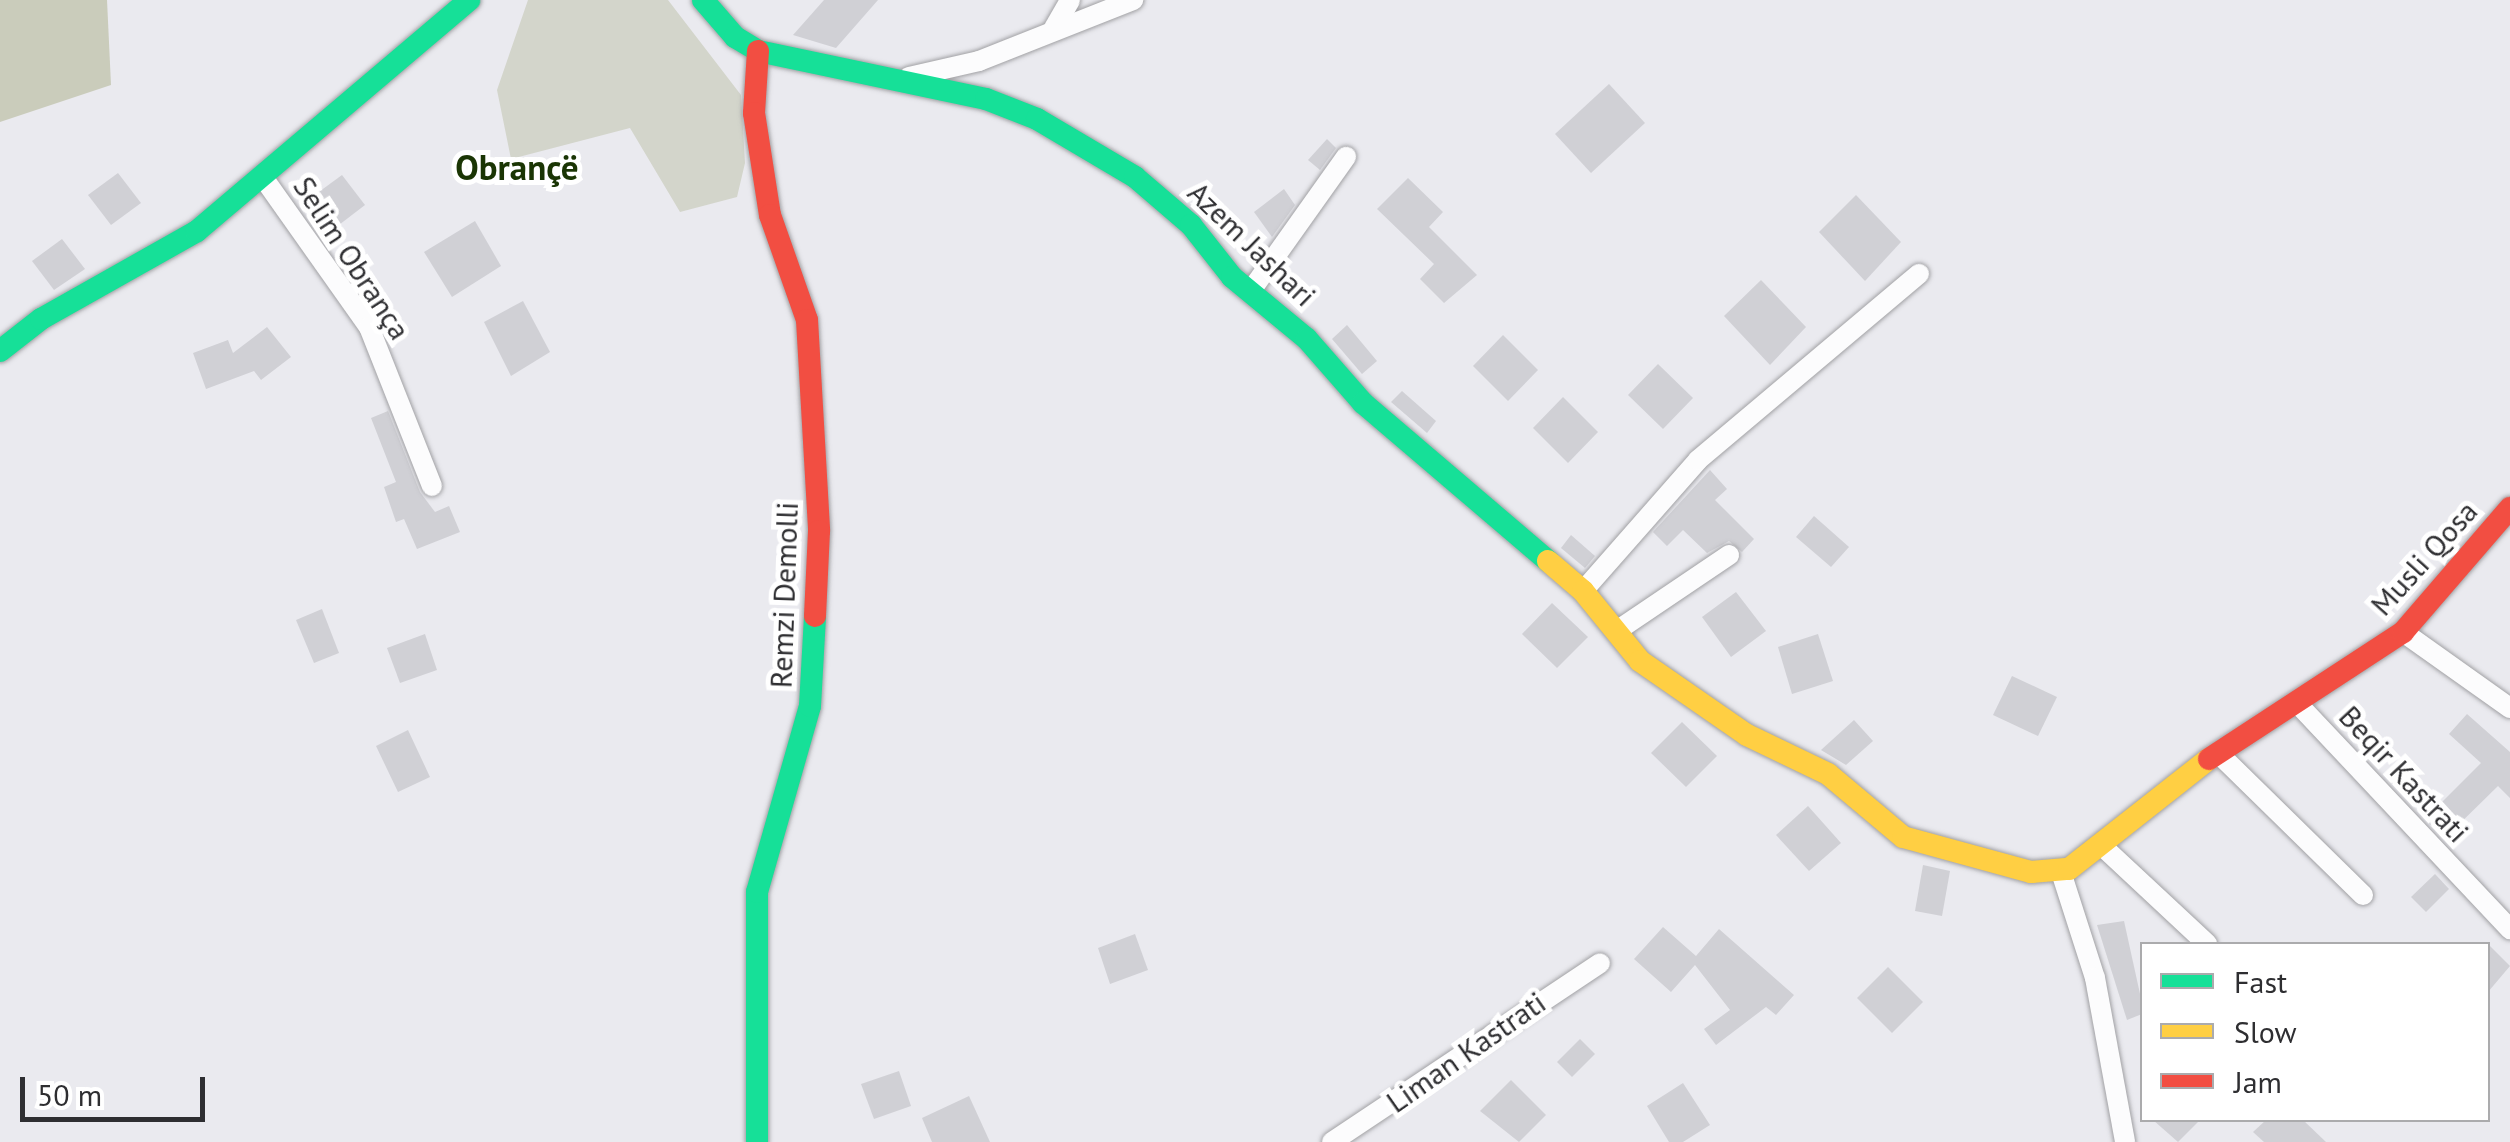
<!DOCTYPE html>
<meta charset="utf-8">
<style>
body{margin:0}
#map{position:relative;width:2510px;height:1142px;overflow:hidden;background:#eaeaef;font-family:"PT Sans",sans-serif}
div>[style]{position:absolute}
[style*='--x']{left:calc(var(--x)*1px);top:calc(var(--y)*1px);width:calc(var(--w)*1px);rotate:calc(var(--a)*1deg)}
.green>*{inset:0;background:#d3d5cb}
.forest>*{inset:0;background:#caccbb}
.building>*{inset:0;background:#d0d0d5}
.roads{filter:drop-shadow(0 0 2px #a1a1a4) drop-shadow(0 0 2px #a1a1a4)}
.street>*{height:20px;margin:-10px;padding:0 10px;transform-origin:10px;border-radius:10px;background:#fcfcfd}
.fast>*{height:22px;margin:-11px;padding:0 11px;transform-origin:11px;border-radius:11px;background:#16e098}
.slow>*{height:22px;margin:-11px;padding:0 11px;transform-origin:11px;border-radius:11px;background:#ffcf43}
.jam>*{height:22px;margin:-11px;padding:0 11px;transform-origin:11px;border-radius:11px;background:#f24e42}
span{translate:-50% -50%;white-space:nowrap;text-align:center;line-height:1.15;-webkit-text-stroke:10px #fff;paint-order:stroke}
.street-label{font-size:30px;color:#2e2e31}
.quarter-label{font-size:35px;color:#1a3504;font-weight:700}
.legend{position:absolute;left:2140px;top:942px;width:350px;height:180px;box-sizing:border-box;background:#fff;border:2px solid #ababad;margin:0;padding:12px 18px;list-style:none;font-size:30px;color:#2e2e31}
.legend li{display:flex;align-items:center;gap:20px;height:50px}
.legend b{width:50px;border:2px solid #ababad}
.scale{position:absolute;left:20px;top:1077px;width:185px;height:45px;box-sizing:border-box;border:5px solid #2e2e31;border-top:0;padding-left:12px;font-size:30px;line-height:35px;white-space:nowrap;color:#2e2e31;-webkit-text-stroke:8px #fff;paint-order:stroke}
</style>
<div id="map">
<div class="green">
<div style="clip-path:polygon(528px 0,668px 0,741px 95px,745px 163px,737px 197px,680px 212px,630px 128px,511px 159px,497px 90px)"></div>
</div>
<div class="forest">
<div style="clip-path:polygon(0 0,107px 0,111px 85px,0 122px)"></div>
</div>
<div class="building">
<div style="clip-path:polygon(824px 0,878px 0,836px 48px,793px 35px)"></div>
<div style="clip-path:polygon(1609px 84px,1645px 123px,1591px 173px,1555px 134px)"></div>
<div style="clip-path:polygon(1327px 139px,1336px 148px,1320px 170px,1308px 160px)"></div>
<div style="clip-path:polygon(118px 173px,141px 203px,111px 225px,88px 195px)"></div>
<div style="clip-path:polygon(342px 175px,365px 205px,335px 228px,312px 197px)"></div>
<div style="clip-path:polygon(1408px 178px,1443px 212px,1429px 227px,1477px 275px,1444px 303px,1420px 279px,1434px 264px,1377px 209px)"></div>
<div style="clip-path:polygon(1284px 189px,1295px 205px,1272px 237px,1254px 212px)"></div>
<div style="clip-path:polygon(1856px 195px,1901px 242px,1865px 281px,1819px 232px)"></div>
<div style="clip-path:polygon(475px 221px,501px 266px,452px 297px,424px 252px)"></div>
<div style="clip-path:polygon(62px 239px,85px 269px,54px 290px,32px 261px)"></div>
<div style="clip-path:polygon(1761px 280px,1806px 327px,1770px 365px,1724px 316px)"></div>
<div style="clip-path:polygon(523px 301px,550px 352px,511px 376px,484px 322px)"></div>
<div style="clip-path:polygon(1347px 325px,1377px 361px,1362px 374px,1332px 339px)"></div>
<div style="clip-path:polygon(267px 327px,291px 357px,261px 380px,254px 371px,206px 389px,193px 353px,228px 340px,233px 353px)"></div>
<div style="clip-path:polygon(1503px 335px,1538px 370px,1508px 401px,1473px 366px)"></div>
<div style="clip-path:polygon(1658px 364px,1693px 398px,1663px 429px,1628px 395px)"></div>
<div style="clip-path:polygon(1402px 391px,1436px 421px,1427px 433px,1391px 402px)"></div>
<div style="clip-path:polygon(1563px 397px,1598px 432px,1568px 463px,1533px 428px)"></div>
<div style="clip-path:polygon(388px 411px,420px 492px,435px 512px,449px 506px,460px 532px,417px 549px,404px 519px,396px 522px,384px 487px,396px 482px,371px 418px)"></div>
<div style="clip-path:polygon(1710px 470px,1727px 489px,1715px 500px,1754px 539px,1742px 552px,1729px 541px,1707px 553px,1683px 530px,1667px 546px,1653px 532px)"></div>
<div style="clip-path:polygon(1814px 516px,1849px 547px,1831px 567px,1796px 537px)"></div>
<div style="clip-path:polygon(1571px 535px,1595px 556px,1585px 568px,1561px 548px)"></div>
<div style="clip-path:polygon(1736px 592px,1766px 631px,1731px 657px,1702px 617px)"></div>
<div style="clip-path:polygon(1552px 603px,1588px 637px,1557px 668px,1522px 634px)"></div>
<div style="clip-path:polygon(322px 609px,339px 653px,314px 663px,296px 620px)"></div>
<div style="clip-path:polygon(425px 634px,437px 670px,400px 683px,387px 648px)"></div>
<div style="clip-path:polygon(1818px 634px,1833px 681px,1792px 694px,1778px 647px)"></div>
<div style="clip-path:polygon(2012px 676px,2057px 697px,2038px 736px,1993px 715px)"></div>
<div style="clip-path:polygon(2467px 714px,2510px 752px,2510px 798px,2498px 786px,2444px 839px,2425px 819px,2481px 763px,2449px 734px)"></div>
<div style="clip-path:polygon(1854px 720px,1873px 741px,1846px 765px,1821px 750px)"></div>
<div style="clip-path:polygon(1682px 722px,1717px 756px,1686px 787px,1651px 753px)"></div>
<div style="clip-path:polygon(408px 730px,430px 777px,398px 792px,376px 746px)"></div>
<div style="clip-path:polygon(1808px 806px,1841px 843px,1809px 871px,1776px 835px)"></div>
<div style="clip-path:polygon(1923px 865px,1950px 871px,1942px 916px,1915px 911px)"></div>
<div style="clip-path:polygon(2435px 874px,2449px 889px,2426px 912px,2411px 897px)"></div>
<div style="clip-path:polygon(2124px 921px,2142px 1003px,2142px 1014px,2127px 1020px,2097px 925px)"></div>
<div style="clip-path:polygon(1663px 927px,1696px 956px,1719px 929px,1794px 995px,1776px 1015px,1766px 1007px,1716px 1045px,1704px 1029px,1730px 1010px,1695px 965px,1671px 992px,1634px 959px)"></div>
<div style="clip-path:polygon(1135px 934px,1148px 970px,1110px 984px,1098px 948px)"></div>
<div style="clip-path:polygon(2488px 944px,2510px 966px,2488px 992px)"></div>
<div style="clip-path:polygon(1888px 967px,1923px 1002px,1892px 1033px,1857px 998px)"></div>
<div style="clip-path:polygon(1580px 1039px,1595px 1054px,1572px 1077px,1557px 1062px)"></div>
<div style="clip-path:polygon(899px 1071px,911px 1106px,874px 1119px,861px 1084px)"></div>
<div style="clip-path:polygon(1511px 1080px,1546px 1115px,1519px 1142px,1480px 1111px)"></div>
<div style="clip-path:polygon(1683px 1083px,1710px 1125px,1683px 1142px,1669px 1142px,1647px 1106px)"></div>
<div style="clip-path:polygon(969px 1096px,990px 1142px,932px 1142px,922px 1118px)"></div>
<div style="clip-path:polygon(2153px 1120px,2200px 1120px,2178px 1142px)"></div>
<div style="clip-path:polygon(2266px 1120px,2303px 1120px,2326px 1142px,2264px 1142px,2253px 1132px)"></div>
</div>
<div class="roads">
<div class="street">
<div style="--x:1054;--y:28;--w:32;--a:-60"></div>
<div style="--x:909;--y:77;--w:72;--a:-12.9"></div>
<div style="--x:979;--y:61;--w:166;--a:-21.6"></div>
<div style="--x:262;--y:176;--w:185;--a:54.7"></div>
<div style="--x:369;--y:327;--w:171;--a:68.4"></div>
<div style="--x:1250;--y:292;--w:166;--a:-54.6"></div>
<div style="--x:1583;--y:591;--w:174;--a:-48.7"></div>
<div style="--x:1698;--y:460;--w:289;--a:-40.1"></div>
<div style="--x:1618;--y:630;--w:134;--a:-34"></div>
<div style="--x:2403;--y:632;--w:131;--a:35.4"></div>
<div style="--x:2297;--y:703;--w:311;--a:46.7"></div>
<div style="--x:2218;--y:753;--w:203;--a:44.4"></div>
<div style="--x:2101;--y:845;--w:145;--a:43"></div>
<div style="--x:2061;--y:872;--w:111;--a:72.2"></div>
<div style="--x:2095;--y:978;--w:167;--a:79.6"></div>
<div style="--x:1332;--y:1142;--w:322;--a:-33.7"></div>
</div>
<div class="fast">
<div style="--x:703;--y:0;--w:49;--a:49.1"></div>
<div style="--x:735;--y:37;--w:27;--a:31"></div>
<div style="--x:758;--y:51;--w:233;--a:11.9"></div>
<div style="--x:986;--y:99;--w:55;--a:21.4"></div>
<div style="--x:1037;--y:119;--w:114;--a:30.6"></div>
<div style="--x:1135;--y:177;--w:74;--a:40.6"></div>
<div style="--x:1191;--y:225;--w:66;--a:51.7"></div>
<div style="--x:1232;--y:277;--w:97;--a:39.6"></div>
<div style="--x:1307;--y:339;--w:85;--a:48.8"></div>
<div style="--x:1363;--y:403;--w:243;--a:40.5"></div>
<div style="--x:0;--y:351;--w:52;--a:-38"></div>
<div style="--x:41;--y:319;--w:179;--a:-29.4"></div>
<div style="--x:197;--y:231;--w:357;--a:-40.3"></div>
<div style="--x:757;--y:1142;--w:250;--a:-90"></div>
<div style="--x:757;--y:892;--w:193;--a:-74.1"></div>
<div style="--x:810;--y:706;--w:90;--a:-86.8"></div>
</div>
<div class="slow">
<div style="--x:1548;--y:561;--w:46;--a:40.6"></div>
<div style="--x:1583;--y:591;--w:90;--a:50.8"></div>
<div style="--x:1640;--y:661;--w:130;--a:34.7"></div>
<div style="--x:1747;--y:735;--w:90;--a:25.7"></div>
<div style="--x:1828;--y:774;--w:98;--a:40"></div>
<div style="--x:1903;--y:837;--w:133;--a:15.3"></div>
<div style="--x:2031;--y:872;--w:38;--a:-5"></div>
<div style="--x:2069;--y:869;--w:178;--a:-38.2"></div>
</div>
<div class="jam">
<div style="--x:758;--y:51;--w:62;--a:93.7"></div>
<div style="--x:754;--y:113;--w:103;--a:81.1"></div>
<div style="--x:770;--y:215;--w:111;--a:70.6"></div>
<div style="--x:807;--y:320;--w:211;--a:86.7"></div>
<div style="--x:819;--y:531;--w:85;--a:92.7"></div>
<div style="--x:2209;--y:759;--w:232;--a:-33.2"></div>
<div style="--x:2403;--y:632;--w:164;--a:-49.2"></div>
</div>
</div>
<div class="street-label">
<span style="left:1252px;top:244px;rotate:44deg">Azem Jashari</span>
<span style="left:352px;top:258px;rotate:57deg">Selim Obrança</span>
<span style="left:2424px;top:558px;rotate:-48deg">Musli Qosa</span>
<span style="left:784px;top:595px;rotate:-88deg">Remzi Demolli</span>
<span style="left:2404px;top:774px;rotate:47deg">Beqir Kastrati</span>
<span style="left:1466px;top:1052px;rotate:-35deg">Liman Kastrati</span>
</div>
<div class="quarter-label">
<span style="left:517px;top:167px">Obrançë</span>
</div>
<ul class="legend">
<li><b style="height:12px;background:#16e098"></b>Fast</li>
<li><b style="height:12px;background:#ffcf43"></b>Slow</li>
<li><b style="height:12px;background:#f24e42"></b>Jam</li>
</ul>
<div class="scale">50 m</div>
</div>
